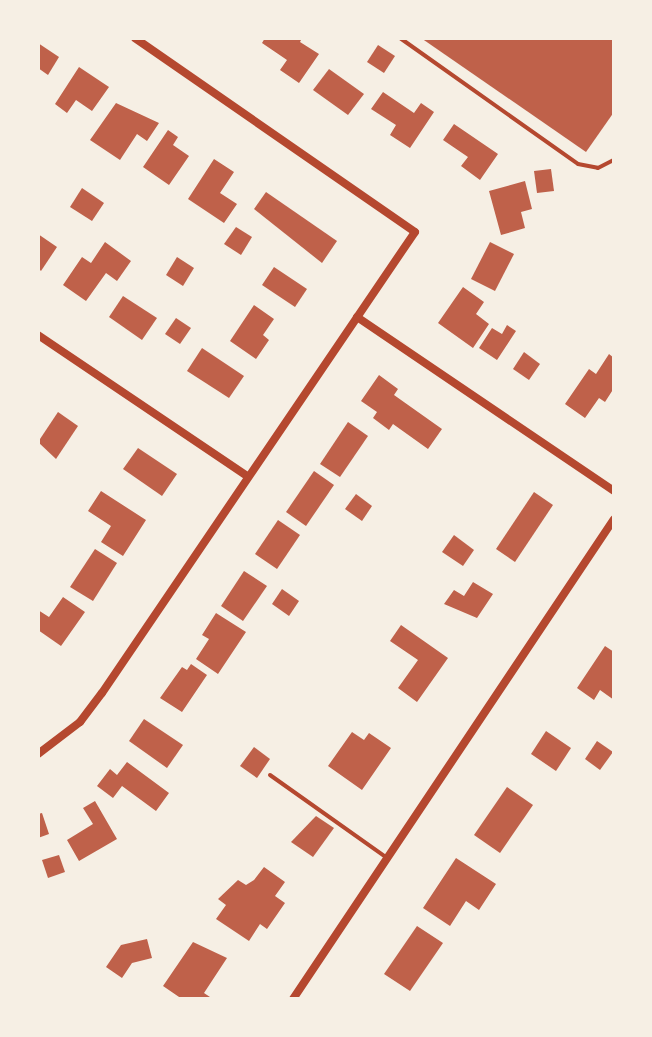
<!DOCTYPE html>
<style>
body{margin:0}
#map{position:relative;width:652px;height:1037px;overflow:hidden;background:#f6efe4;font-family:"Nunito Sans",sans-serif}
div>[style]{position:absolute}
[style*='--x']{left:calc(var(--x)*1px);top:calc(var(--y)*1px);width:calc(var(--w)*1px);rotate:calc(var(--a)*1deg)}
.building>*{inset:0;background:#bf614a}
.service>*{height:4px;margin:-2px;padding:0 2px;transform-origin:2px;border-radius:2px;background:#b5482f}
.minor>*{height:8px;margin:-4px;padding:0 4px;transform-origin:4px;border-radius:4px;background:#b5482f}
span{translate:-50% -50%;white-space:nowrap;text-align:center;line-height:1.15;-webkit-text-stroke:7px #f6efe4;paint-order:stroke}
.frame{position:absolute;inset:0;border:40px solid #f6efe4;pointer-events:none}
</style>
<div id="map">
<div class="building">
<div style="clip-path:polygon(265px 38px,302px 38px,300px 42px,319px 54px,299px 83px,280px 70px,287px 60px,262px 43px)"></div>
<div style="clip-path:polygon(421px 38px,614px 38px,614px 112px,586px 152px)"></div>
<div style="clip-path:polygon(38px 43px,59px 57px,48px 75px,38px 68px)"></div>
<div style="clip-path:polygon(378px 45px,395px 56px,384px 73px,367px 62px)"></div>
<div style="clip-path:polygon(79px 67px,109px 87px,92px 111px,76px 100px,67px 113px,55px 104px)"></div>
<div style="clip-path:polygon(329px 69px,364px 94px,348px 115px,313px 90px)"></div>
<div style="clip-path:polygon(383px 92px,414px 113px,421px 103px,434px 112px,410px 148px,390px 135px,396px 125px,371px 109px)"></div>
<div style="clip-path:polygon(116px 103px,159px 123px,147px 141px,137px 134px,120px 160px,90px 140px)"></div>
<div style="clip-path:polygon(454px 124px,498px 154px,480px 180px,461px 166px,468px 157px,443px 140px)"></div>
<div style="clip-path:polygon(168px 130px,178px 137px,173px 145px,189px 156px,169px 185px,143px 167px)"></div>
<div style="clip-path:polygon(214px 159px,234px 172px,220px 193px,237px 204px,224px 223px,188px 199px)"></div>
<div style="clip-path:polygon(551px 169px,554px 191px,537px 193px,534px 171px)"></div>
<div style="clip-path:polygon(525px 181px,532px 209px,521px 212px,525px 228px,501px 235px,489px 191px)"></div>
<div style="clip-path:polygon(82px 188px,104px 203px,92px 221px,70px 207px)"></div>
<div style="clip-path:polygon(266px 192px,337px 241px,322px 263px,254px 209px)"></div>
<div style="clip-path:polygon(236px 227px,252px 237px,241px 255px,224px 244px)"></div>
<div style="clip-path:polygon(38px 234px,57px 247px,41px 271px,38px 268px)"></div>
<div style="clip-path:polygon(105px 242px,131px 261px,117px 281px,106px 273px,86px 301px,63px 285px,82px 257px,91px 263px)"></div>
<div style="clip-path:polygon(490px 242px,514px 254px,495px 291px,471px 279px)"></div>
<div style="clip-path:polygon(177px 257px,194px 268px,183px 286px,166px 275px)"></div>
<div style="clip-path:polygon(274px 267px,307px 289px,295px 307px,262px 285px)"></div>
<div style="clip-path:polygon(463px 287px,484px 302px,476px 314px,489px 324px,473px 348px,438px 323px)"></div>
<div style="clip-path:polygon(123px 296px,157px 318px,142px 340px,109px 317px)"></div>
<div style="clip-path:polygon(254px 305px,274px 319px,263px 335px,269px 340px,256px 359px,230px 341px)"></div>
<div style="clip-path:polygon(176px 318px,191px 328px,180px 344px,165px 334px)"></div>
<div style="clip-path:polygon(507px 325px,516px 331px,497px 360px,479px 348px,492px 328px,502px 334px)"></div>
<div style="clip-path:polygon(202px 348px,244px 376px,229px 398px,187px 371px)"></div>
<div style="clip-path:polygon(524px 352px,540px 364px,529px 380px,513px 369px)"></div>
<div style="clip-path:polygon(609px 354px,614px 358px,614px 388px,605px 402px,599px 398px,585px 418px,565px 404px,589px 369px,596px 374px)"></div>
<div style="clip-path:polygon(379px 375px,398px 389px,394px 395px,442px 429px,428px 449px,393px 424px,389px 430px,373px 418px,377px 412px,361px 401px)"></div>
<div style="clip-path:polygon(58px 412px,78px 426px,56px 459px,38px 442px)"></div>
<div style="clip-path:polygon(348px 422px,368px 436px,340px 477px,320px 464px)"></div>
<div style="clip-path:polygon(138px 448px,177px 474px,162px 496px,123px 469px)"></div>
<div style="clip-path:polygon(314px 471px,334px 485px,306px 526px,286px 512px)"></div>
<div style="clip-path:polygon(101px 491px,146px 520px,123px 556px,101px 542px,111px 526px,88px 511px)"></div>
<div style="clip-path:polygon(534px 492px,553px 505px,515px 562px,496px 549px)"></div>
<div style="clip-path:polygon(356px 494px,372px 506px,362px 521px,345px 509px)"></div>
<div style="clip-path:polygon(278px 520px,300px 535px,277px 569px,255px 554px)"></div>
<div style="clip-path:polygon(454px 535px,474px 550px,463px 566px,442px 552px)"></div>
<div style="clip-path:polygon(95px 549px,117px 563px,93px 601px,70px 587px)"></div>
<div style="clip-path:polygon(244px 571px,267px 586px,243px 621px,221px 606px)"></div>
<div style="clip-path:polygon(473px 582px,493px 594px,477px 618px,444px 604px,454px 590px,464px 596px)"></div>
<div style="clip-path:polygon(282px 589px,299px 601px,289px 616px,272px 604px)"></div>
<div style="clip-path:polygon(63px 597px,85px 612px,61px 646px,38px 630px,38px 610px,49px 617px)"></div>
<div style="clip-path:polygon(216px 613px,246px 632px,218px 674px,196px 659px,209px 639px,202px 635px)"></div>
<div style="clip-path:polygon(401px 625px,448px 658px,417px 702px,398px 688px,418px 660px,390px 641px)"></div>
<div style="clip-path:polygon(605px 646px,614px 652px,614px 700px,600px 690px,594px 700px,577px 688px)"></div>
<div style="clip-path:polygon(191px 664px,207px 675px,182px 712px,160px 698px,182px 667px,187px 670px)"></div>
<div style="clip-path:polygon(144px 719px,183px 745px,167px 768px,129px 741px)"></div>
<div style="clip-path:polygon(546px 731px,571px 748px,556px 771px,531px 754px)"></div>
<div style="clip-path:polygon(352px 732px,364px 740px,369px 733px,391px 748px,362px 790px,328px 766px)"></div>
<div style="clip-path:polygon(597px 741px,613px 752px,600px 770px,585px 759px)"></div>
<div style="clip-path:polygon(254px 747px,270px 759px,257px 778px,240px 766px)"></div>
<div style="clip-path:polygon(127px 762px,169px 793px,156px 811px,122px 786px,113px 798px,97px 786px,110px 769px,117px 775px)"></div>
<div style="clip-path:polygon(507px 787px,533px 805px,500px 853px,474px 835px)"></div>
<div style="clip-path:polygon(95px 801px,117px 839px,79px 861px,67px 840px,93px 824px,83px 808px)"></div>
<div style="clip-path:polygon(42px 813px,49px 834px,38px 838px,38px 814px)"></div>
<div style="clip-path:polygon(316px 816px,334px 828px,313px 857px,291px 842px)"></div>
<div style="clip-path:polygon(59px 855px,65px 872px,48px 878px,42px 860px)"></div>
<div style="clip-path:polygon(456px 858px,496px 884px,479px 910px,466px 901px,450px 926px,423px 908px)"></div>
<div style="clip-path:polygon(264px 867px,285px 882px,275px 896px,285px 903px,267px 929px,260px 924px,249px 941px,216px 919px,226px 905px,218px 899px,238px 880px,246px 885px,254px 880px)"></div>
<div style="clip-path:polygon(417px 926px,443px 943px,410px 991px,384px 974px)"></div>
<div style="clip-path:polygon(147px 939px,152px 958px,132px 963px,122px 978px,106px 967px,121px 945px)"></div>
<div style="clip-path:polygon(193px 942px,227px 958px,204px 993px,213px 999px,182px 999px,163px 986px)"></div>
</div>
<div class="service">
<div style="--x:400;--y:38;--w:218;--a:35.3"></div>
<div style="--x:578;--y:164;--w:20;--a:11"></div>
<div style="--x:598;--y:168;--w:18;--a:-27"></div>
<div style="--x:270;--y:775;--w:142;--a:35.3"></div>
</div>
<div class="minor">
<div style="--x:357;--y:317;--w:310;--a:34.1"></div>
<div style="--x:38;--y:335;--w:252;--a:34"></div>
<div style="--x:38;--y:754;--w:53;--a:-37.3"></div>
<div style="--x:80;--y:722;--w:36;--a:-53"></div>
<div style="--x:102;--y:693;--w:557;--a:-55.83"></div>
<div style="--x:415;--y:232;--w:341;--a:-145.3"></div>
<div style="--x:293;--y:999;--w:577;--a:-56.23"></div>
</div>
<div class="frame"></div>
</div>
